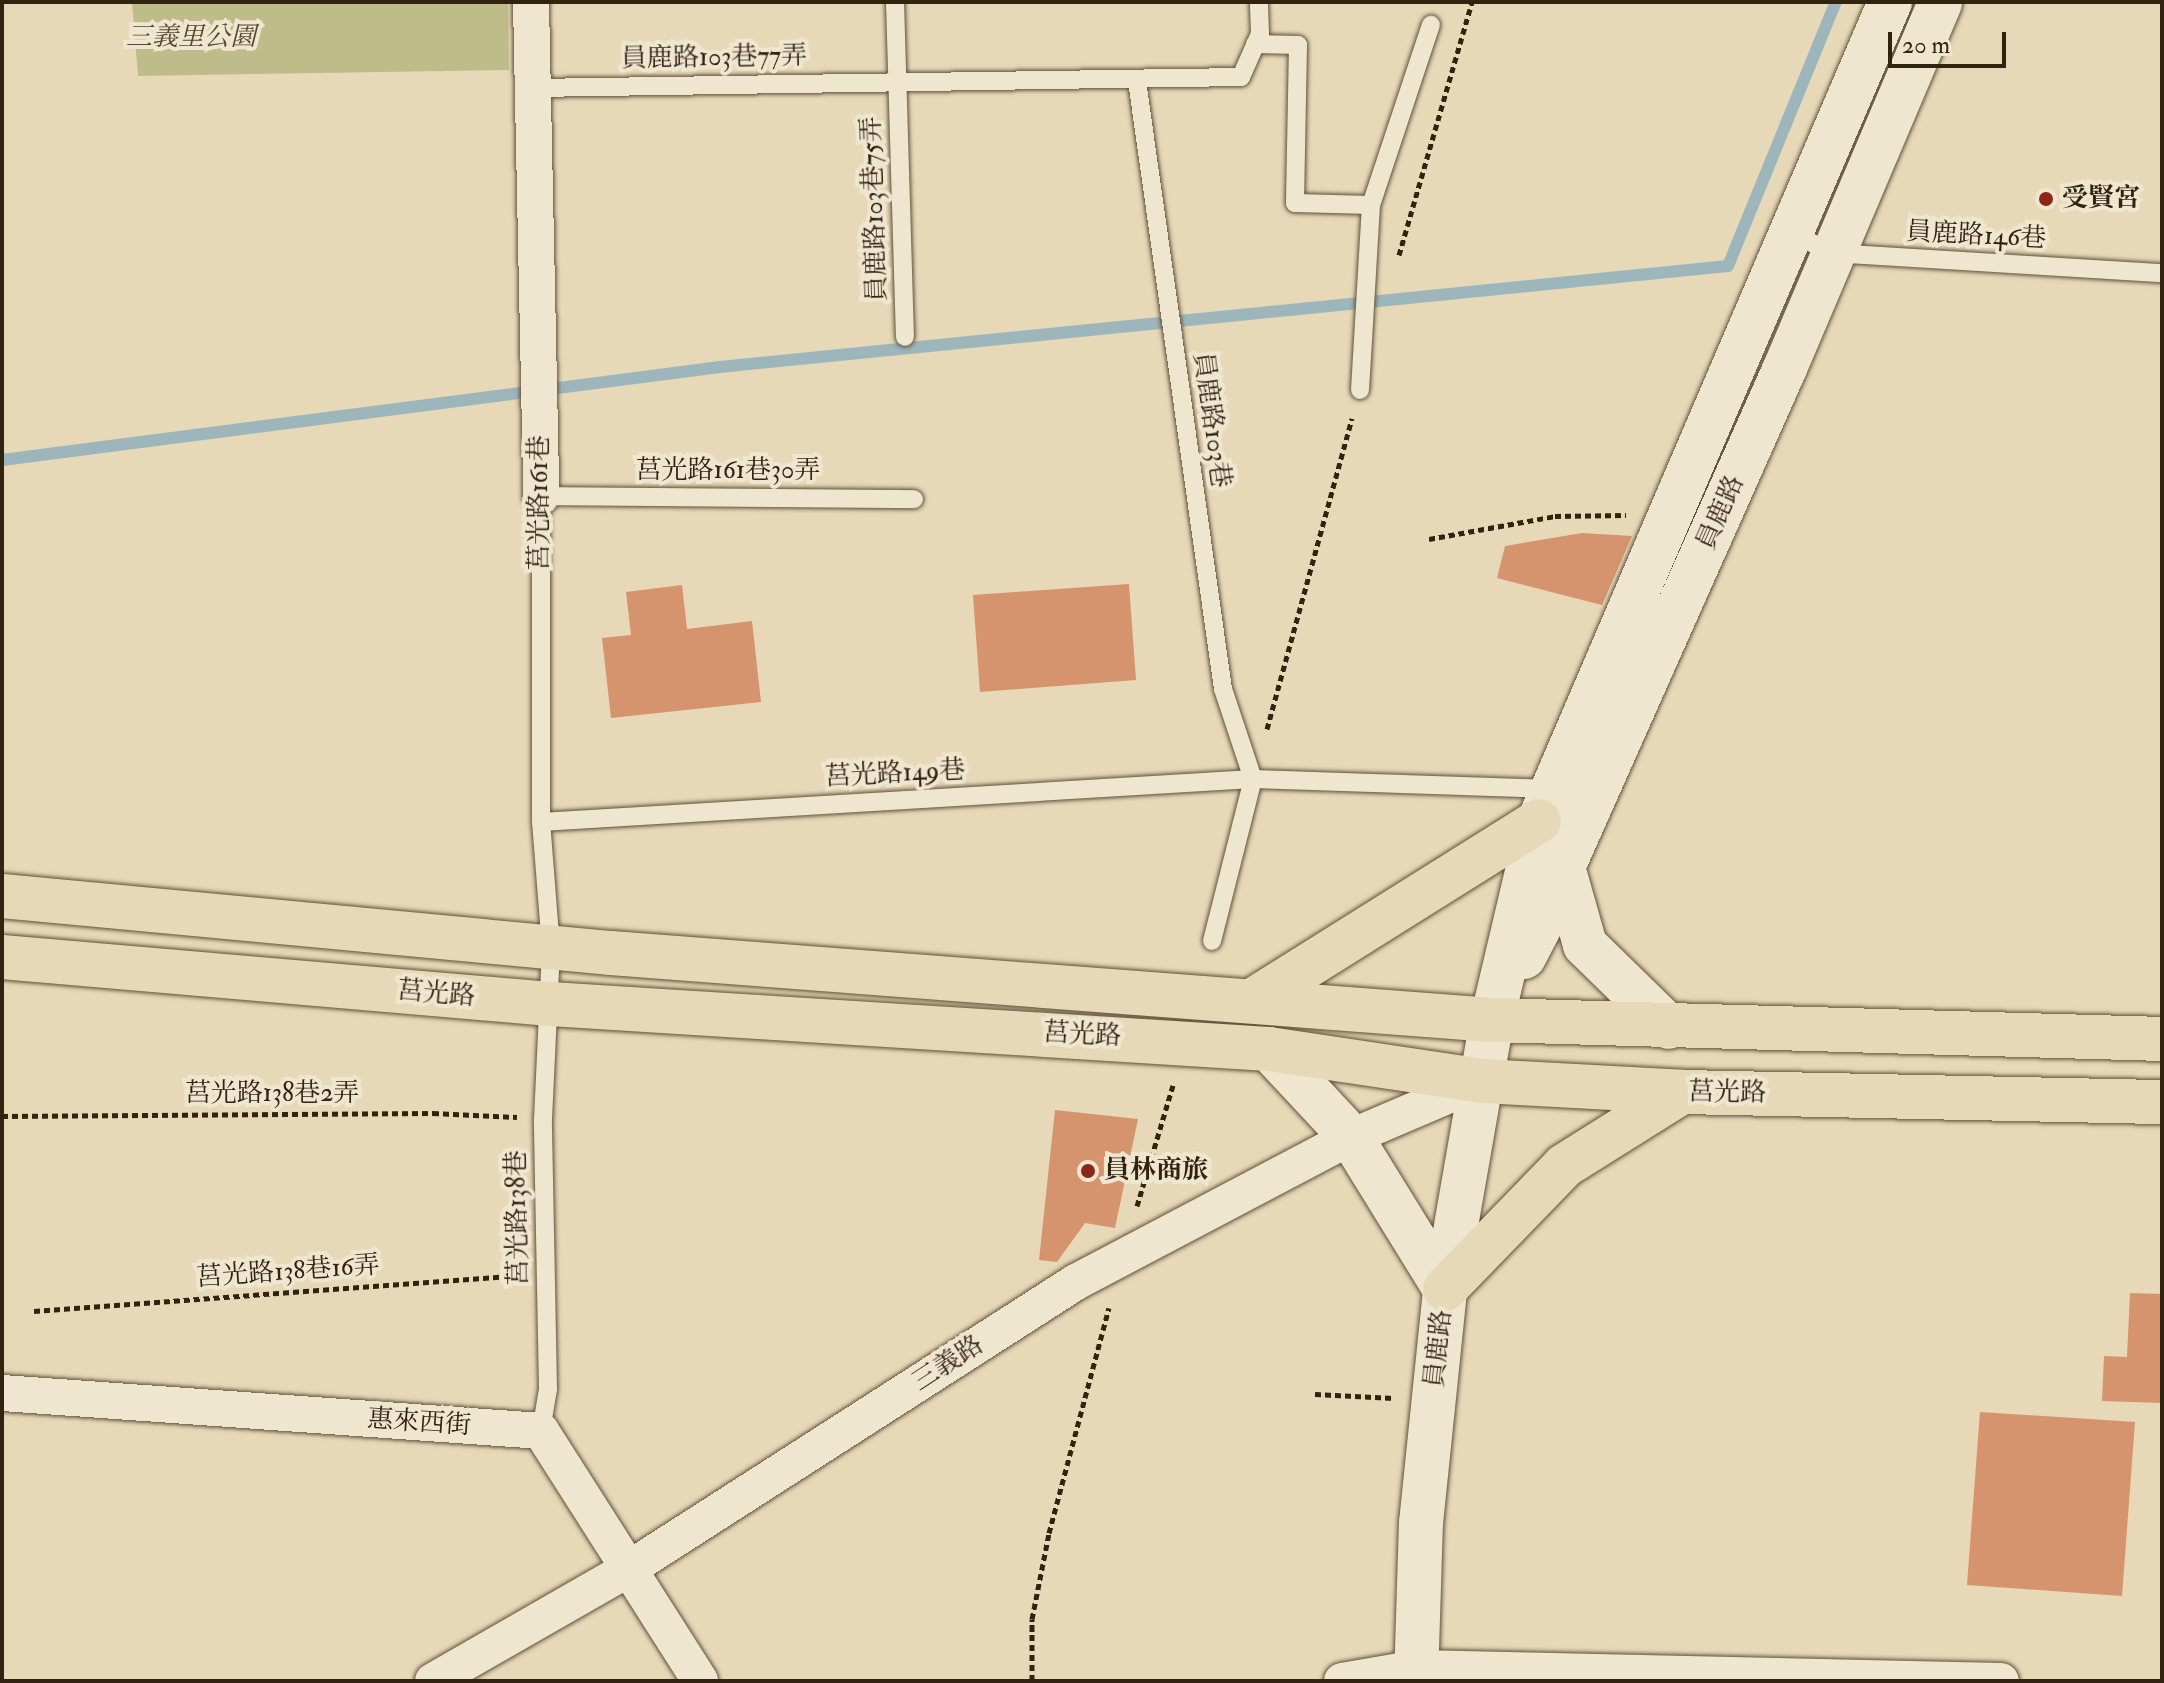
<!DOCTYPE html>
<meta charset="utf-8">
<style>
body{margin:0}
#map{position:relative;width:2164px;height:1683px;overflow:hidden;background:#e7d8b7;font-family:"IM FELL Double Pica","Noto Serif TC",serif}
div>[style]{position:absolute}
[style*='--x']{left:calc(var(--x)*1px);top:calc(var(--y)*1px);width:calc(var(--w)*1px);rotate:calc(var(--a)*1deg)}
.green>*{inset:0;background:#bebc89}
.stream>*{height:12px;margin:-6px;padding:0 6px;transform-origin:6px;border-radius:6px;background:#9db6bb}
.building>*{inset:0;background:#d5946e}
.path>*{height:5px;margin-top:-2.5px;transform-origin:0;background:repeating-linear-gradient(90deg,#322310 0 6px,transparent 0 10px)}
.roads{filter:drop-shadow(0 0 2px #5f503a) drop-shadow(0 0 2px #5f503a)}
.service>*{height:18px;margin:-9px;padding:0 9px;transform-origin:9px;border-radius:9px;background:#efe6d0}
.minor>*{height:36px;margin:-18px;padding:0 18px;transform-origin:18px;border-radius:18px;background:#efe6d0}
.tertiary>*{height:44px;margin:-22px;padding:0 22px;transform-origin:22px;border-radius:22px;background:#efe6d0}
.primary>*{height:44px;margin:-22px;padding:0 22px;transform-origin:22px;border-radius:22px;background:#e7d8b7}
.dots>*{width:22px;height:22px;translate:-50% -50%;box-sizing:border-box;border:4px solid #efe6d0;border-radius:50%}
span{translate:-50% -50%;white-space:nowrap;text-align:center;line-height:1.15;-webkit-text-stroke:8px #efe6d0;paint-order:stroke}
.park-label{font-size:26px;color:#55492e;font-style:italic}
.street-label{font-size:26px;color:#322310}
.poi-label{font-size:26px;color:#322310;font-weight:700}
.left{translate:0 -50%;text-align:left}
.frame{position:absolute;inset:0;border:4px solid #322310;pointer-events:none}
.scale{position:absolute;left:1888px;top:32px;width:118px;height:36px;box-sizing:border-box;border:4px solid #322310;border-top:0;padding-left:10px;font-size:24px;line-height:28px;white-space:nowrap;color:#322310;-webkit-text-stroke:6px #efe6d0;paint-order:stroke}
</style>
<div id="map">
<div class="green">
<div style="clip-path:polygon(132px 2px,508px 2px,509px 70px,138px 76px)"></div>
</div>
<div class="stream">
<div style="--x:2;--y:460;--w:724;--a:-7.38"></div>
<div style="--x:720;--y:367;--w:1013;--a:-5.72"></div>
<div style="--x:1728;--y:266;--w:285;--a:-67.8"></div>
</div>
<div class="building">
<div style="clip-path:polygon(1582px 533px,1632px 536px,1602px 605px,1497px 578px,1505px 546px)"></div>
<div style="clip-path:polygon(1129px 584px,1136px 680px,980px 692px,973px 595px)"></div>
<div style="clip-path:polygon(682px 585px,687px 629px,752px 621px,761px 702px,611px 718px,602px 638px,631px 635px,626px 592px)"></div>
<div style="clip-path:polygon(1055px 1110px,1138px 1119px,1115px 1228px,1085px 1223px,1057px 1262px,1039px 1260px)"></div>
<div style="clip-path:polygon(2130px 1293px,2162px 1294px,2162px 1403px,2102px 1401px,2104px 1356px,2127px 1357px)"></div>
<div style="clip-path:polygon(1980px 1412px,2135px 1422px,2122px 1596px,1967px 1585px)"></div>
</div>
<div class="path">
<div style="--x:1399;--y:255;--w:263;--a:-73.9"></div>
<div style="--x:1429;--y:539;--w:128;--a:-10.3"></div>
<div style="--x:1555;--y:516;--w:71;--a:-0.8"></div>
<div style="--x:1267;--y:729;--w:322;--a:-74.7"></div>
<div style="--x:2;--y:1116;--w:431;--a:-0.4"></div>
<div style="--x:433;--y:1113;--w:84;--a:2.7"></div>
<div style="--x:1137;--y:1206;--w:126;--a:-73.4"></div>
<div style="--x:34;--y:1311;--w:487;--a:-4.2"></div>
<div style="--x:1315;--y:1394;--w:79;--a:2.9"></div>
<div style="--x:1032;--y:1681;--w:62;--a:-90"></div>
<div style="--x:1032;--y:1619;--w:88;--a:-78.8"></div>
<div style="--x:1049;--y:1533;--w:233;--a:-75.1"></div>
</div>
<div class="roads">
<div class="service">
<div style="--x:895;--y:2;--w:335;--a:88.3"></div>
<div style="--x:1255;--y:44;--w:43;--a:1.3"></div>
<div style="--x:1298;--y:45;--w:158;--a:91.1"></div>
<div style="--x:1295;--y:203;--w:76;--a:1.5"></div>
<div style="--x:1137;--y:81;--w:614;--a:81.95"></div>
<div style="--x:1223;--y:689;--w:95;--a:71.6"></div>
<div style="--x:533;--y:88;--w:708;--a:-0.89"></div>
<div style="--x:1241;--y:77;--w:47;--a:-66.2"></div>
<div style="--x:1260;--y:34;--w:32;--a:-92"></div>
<div style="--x:1792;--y:233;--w:45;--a:26.6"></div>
<div style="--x:1832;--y:253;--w:331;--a:3.5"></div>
<div style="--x:1360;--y:390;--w:185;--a:-86.6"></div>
<div style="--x:1371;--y:205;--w:190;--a:-71.6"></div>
<div style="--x:541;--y:822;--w:713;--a:-3.46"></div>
<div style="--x:1253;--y:779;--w:299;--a:1.9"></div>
<div style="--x:1212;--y:941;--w:167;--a:-75.8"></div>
<div style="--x:541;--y:1431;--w:43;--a:-80.5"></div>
<div style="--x:548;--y:1389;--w:270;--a:-91.1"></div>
<div style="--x:543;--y:1119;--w:171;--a:-87.3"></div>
<div style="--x:551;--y:948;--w:126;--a:-94.5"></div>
<div style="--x:541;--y:822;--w:326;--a:-90"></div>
<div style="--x:541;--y:496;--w:373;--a:0.5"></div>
</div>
<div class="minor">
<div style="--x:531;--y:2;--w:494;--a:88.8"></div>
<div style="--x:2;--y:1393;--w:540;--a:4.03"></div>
<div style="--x:541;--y:1431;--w:296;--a:57.5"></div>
<div style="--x:433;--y:1681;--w:224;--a:-29.8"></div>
<div style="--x:627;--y:1570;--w:533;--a:-32.68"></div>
<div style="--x:1076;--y:1282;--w:311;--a:-27.8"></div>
<div style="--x:1351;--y:1137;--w:142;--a:-23.1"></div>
<div style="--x:1342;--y:1681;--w:76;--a:-9.8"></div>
<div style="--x:1417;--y:1668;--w:584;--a:1.28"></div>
</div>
<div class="tertiary">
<div style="--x:1563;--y:867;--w:81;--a:74.2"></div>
<div style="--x:1585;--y:945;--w:117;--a:44.3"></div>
<div style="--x:1524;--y:957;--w:80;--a:-62.5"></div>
<div style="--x:1561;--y:886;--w:19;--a:-84"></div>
<div style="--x:1563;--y:867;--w:546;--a:-66.02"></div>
<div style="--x:1785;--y:368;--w:397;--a:-67"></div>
<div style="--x:1269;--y:1049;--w:120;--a:47"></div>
<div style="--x:1351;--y:1137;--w:179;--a:58.3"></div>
<div style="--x:1416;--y:1681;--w:158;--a:-88.2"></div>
<div style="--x:1421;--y:1523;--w:235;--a:-84.1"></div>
<div style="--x:1445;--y:1289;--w:273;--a:-80.1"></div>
<div style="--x:1492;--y:1020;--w:204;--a:-76.7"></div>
<div style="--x:1539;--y:821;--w:891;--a:-66.8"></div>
</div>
<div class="primary">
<div style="--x:2;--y:896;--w:612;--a:5.35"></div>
<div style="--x:611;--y:953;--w:884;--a:4.35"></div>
<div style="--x:1492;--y:1020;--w:670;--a:1.62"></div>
<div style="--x:2;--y:957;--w:550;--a:4.9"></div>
<div style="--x:550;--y:1004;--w:720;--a:3.58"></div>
<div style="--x:1269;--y:1049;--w:215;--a:8.5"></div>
<div style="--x:1482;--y:1081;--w:200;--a:3.1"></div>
<div style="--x:1682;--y:1092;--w:480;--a:1.2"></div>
<div style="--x:1255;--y:999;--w:335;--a:-32.1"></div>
<div style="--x:1445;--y:1289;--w:171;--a:-45.9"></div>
<div style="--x:1564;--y:1166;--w:139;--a:-32.1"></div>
</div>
</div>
<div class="dots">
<div style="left:2046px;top:199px;background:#8f2418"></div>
<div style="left:1088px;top:1171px;background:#8f2418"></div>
</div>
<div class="park-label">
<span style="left:191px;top:38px">三義里公園</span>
</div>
<div class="street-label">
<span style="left:714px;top:58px;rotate:-1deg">員鹿路103巷77弄</span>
<span style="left:875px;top:209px;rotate:-92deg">員鹿路103巷75弄</span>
<span style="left:1976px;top:236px;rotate:3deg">員鹿路146巷</span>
<span style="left:1211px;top:420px;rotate:82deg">員鹿路103巷</span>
<span style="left:728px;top:471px">莒光路161巷30弄</span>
<span style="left:540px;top:503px;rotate:-90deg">莒光路161巷</span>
<span style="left:1721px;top:513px;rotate:-66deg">員鹿路</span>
<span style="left:895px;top:774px;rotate:-3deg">莒光路149巷</span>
<span style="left:436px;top:994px;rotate:5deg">莒光路</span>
<span style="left:1082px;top:1035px;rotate:3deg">莒光路</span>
<span style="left:1727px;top:1093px;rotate:1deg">莒光路</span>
<span style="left:272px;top:1094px">莒光路138巷2弄</span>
<span style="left:518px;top:1218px;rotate:-91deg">莒光路138巷</span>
<span style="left:288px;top:1272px;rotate:-4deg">莒光路138巷16弄</span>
<span style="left:1439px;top:1349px;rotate:-84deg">員鹿路</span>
<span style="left:948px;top:1364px;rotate:-33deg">三義路</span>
<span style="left:419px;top:1423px;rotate:4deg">惠來西街</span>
</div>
<div class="poi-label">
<span class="left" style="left:2062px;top:199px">受賢宮</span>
<span class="left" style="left:1104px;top:1171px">員林商旅</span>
</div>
<div class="frame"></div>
<div class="scale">20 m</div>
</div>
